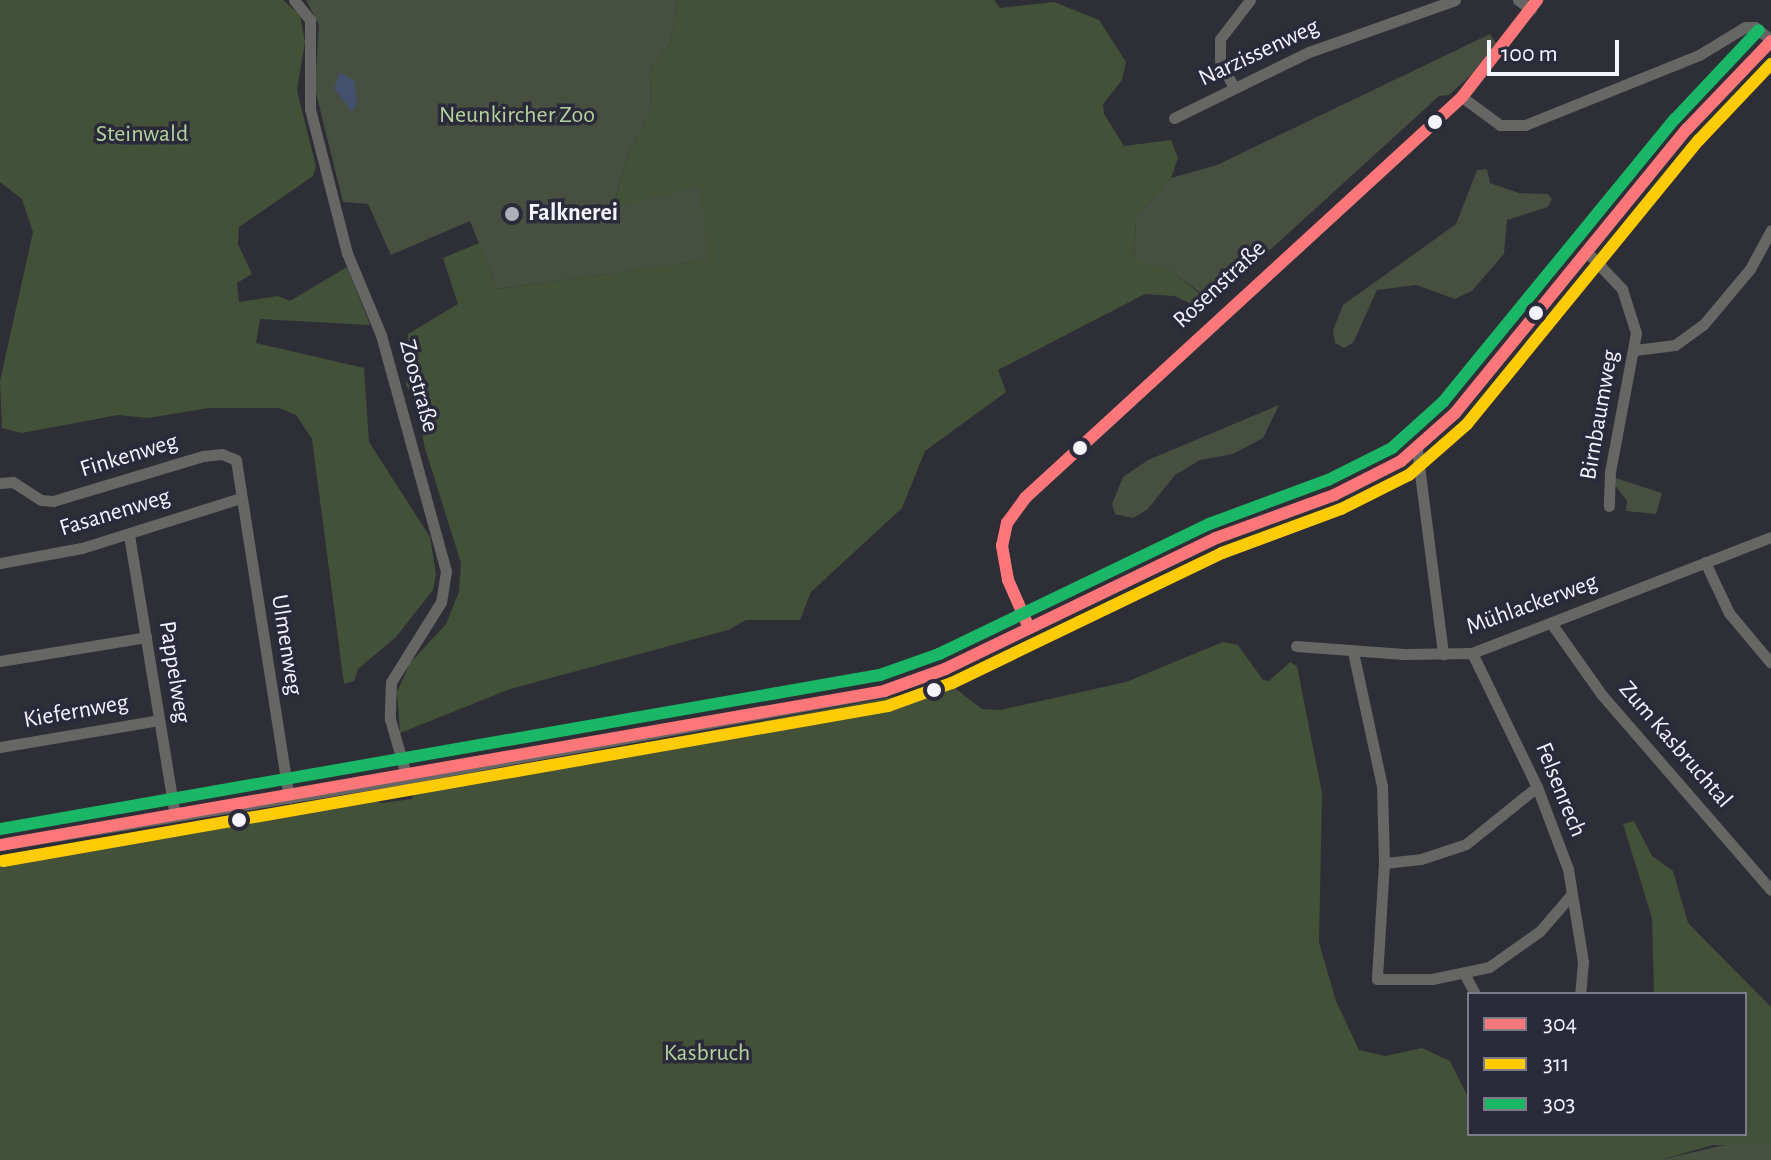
<!DOCTYPE html>
<meta charset="utf-8">
<style>
body{margin:0}
#map{position:relative;width:1771px;height:1160px;overflow:hidden;background:#2e2e36;font-family:"Alegreya Sans",sans-serif}
div>[style]{position:absolute}
[style*='--x']{left:calc(var(--x)*1px);top:calc(var(--y)*1px);width:calc(var(--w)*1px);rotate:calc(var(--a)*1deg)}
.green>*{inset:0;background:#464f40}
.forest>*{inset:0;background:#445139}
.water>*{inset:0;background:#44516c}
.minor>*{height:11px;margin:-5.5px;padding:0 5.5px;transform-origin:5.5px;border-radius:5.5px;background:#666665}
.bus-1>*{height:12px;margin:-6px;padding:0 6px;transform-origin:6px;border-radius:6px;background:#fd767a}
.bus-2>*{height:12px;margin:-6px;padding:0 6px;transform-origin:6px;border-radius:6px;background:#ffcb04}
.bus-3>*{height:12px;margin:-6px;padding:0 6px;transform-origin:6px;border-radius:6px;background:#1ab866}
.dots>*{width:22px;height:22px;translate:-50% -50%;box-sizing:border-box;border:4px solid #2b2a3a;border-radius:50%}
span{translate:-50% -50%;white-space:nowrap;text-align:center;line-height:1.15;-webkit-text-stroke:7px #2b2a3a;paint-order:stroke}
.street-label{font-size:24px;color:#f4f4ff}
.park-label{font-size:24px;color:#b5d29c}
.poi-label{font-size:24px;color:#f4f4ff;font-weight:700}
.left{translate:0 -50%;text-align:left}
.legend{position:absolute;left:1467px;top:992px;width:280px;height:144px;box-sizing:border-box;background:#2b2a3a;border:2px solid #7b7b89;margin:0;padding:10px 14px;list-style:none;font-size:24px;color:#f4f4ff}
.legend li{display:flex;align-items:center;gap:16px;height:40px}
.legend b{width:40px;border:2px solid #7b7b89}
.scale{position:absolute;left:1487px;top:40px;width:132px;height:36px;box-sizing:border-box;border:4px solid #f4f4ff;border-top:0;padding-left:10px;font-size:24px;line-height:28px;white-space:nowrap;color:#f4f4ff;-webkit-text-stroke:6px #2b2a3a;paint-order:stroke}
</style>
<div id="map">
<div class="green">
<div style="clip-path:polygon(306px 0,677px 0,671px 42px,650px 69px,651px 111px,626px 160px,613px 207px,700px 187px,709px 260px,497px 289px,470px 221px,391px 255px,368px 204px,343px 202px,315px 89px,319px 25px)"></div>
<div style="clip-path:polygon(1490px 34px,1496px 43px,1471px 75px,1449px 95px,1439px 96px,1213px 302px,1171px 271px,1134px 261px,1136px 218px,1171px 178px,1217px 165px)"></div>
<div style="clip-path:polygon(1487px 169px,1490px 183px,1519px 193px,1548px 194px,1552px 199px,1548px 207px,1507px 220px,1504px 254px,1472px 291px,1455px 299px,1416px 285px,1377px 290px,1353px 343px,1344px 348px,1335px 343px,1333px 330px,1343px 305px,1456px 224px,1477px 170px)"></div>
<div style="clip-path:polygon(1279px 405px,1263px 438px,1233px 454px,1200px 460px,1175px 475px,1147px 510px,1133px 518px,1115px 514px,1112px 504px,1123px 477px,1148px 460px)"></div>
<div style="clip-path:polygon(1616px 478px,1662px 493px,1656px 514px,1626px 511px,1627px 501px,1614px 484px)"></div>
<div style="clip-path:polygon(1771px 1118px,1771px 1160px,1660px 1160px,1729px 1144px)"></div>
</div>
<div class="forest">
<div style="clip-path:polygon(0 0,283px 0,300px 15px,305px 42px,297px 90px,316px 167px,313px 176px,239px 227px,238px 244px,252px 274px,237px 283px,239px 302px,278px 296px,290px 301px,347px 267px,370px 325px,260px 319px,256px 343px,364px 368px,369px 442px,430px 537px,436px 574px,433px 590px,396px 637px,358px 669px,354px 681px,344px 684px,312px 439px,296px 415px,279px 408px,209px 408px,148px 418px,118px 415px,22px 433px,2px 428px,0 381px,33px 232px,22px 199px,0 182px)"></div>
<div style="clip-path:polygon(677px 0,994px 0,1000px 8px,1054px 2px,1099px 20px,1126px 62px,1122px 80px,1103px 104px,1104px 114px,1124px 146px,1171px 140px,1178px 158px,1171px 178px,1136px 218px,1134px 260px,1171px 271px,1203px 296px,1201px 308px,1174px 296px,1145px 294px,998px 370px,1006px 392px,925px 451px,902px 508px,811px 592px,800px 620px,746px 620px,728px 630px,510px 689px,400px 733px,397px 692px,410px 663px,446px 624px,459px 592px,461px 563px,424px 445px,418px 407px,406px 385px,408px 334px,458px 304px,443px 258px,479px 243px,497px 289px,708px 260px,700px 187px,613px 208px,626px 160px,651px 111px,650px 69px,671px 42px)"></div>
<div style="clip-path:polygon(1223px 642px,1238px 645px,1263px 680px,1269px 681px,1290px 662px,1297px 666px,1322px 793px,1319px 943px,1336px 1001px,1359px 1050px,1385px 1056px,1422px 1048px,1450px 1061px,1469px 1099px,1469px 1134px,1745px 1134px,1745px 994px,1654px 994px,1652px 918px,1623px 824px,1634px 821px,1652px 856px,1673px 871px,1688px 923px,1771px 1007px,1771px 1145px,1713px 1145px,1660px 1160px,0 1160px,0 855px,280px 812px,358px 794px,382px 803px,412px 799px,415px 785px,952px 686px,982px 709px,1000px 710px,1126px 682px)"></div>
</div>
<div class="water">
<div style="clip-path:polygon(339px 73px,354px 80px,357px 103px,352px 112px,334px 88px)"></div>
</div>
<div class="minor">
<div style="--x:294;--y:0;--w:26;--a:51"></div>
<div style="--x:310;--y:20;--w:89;--a:90"></div>
<div style="--x:310;--y:109;--w:149;--a:75.6"></div>
<div style="--x:347;--y:253;--w:89;--a:67.5"></div>
<div style="--x:381;--y:335;--w:245;--a:74.6"></div>
<div style="--x:446;--y:571;--w:31;--a:99"></div>
<div style="--x:441;--y:602;--w:94;--a:122"></div>
<div style="--x:391;--y:682;--w:37;--a:92"></div>
<div style="--x:390;--y:719;--w:61;--a:73.9"></div>
<div style="--x:1518;--y:0;--w:16;--a:35"></div>
<div style="--x:1234;--y:88;--w:31;--a:-117"></div>
<div style="--x:1220;--y:60;--w:21;--a:-90"></div>
<div style="--x:1220;--y:39;--w:49;--a:-52.4"></div>
<div style="--x:1462;--y:97;--w:47;--a:36.4"></div>
<div style="--x:1500;--y:125;--w:25;--a:0"></div>
<div style="--x:1525;--y:125;--w:188;--a:-21.9"></div>
<div style="--x:1699;--y:55;--w:54;--a:-31.3"></div>
<div style="--x:1745;--y:27;--w:10;--a:0"></div>
<div style="--x:1755;--y:27;--w:21;--a:39"></div>
<div style="--x:1174;--y:118;--w:150;--a:-26.1"></div>
<div style="--x:1309;--y:52;--w:155;--a:-19.6"></div>
<div style="--x:1588;--y:253;--w:50;--a:46.6"></div>
<div style="--x:1622;--y:289;--w:46;--a:72.3"></div>
<div style="--x:1636;--y:333;--w:141;--a:100.6"></div>
<div style="--x:1610;--y:472;--w:34;--a:92"></div>
<div style="--x:1635;--y:350;--w:40;--a:-7.1"></div>
<div style="--x:1675;--y:345;--w:34;--a:-36"></div>
<div style="--x:1703;--y:325;--w:73;--a:-50"></div>
<div style="--x:1750;--y:269;--w:44;--a:-61.7"></div>
<div style="--x:1417;--y:450;--w:206;--a:82.7"></div>
<div style="--x:0;--y:483;--w:13;--a:-4"></div>
<div style="--x:13;--y:482;--w:33;--a:33"></div>
<div style="--x:41;--y:500;--w:12;--a:5"></div>
<div style="--x:53;--y:501;--w:157;--a:-16.7"></div>
<div style="--x:203;--y:456;--w:19;--a:-6"></div>
<div style="--x:222;--y:454;--w:15;--a:23"></div>
<div style="--x:236;--y:460;--w:342;--a:81.1"></div>
<div style="--x:129;--y:535;--w:285;--a:80.7"></div>
<div style="--x:1705;--y:562;--w:56;--a:64.8"></div>
<div style="--x:1729;--y:613;--w:65;--a:50"></div>
<div style="--x:0;--y:563;--w:83;--a:-10.4"></div>
<div style="--x:82;--y:548;--w:167;--a:-17.5"></div>
<div style="--x:1551;--y:623;--w:88;--a:54.7"></div>
<div style="--x:1602;--y:695;--w:258;--a:49.1"></div>
<div style="--x:1029;--y:628;--w:52;--a:-113.6"></div>
<div style="--x:1008;--y:580;--w:35;--a:-100"></div>
<div style="--x:1002;--y:546;--w:24;--a:-78"></div>
<div style="--x:1007;--y:523;--w:31;--a:-54"></div>
<div style="--x:1025;--y:498;--w:593;--a:-42.54"></div>
<div style="--x:1462;--y:97;--w:123;--a:-52.3"></div>
<div style="--x:1296;--y:646;--w:108;--a:4.2"></div>
<div style="--x:1404;--y:654;--w:68;--a:-0.8"></div>
<div style="--x:1472;--y:653;--w:321;--a:-21.2"></div>
<div style="--x:1353;--y:652;--w:137;--a:77.8"></div>
<div style="--x:1382;--y:786;--w:77;--a:88.5"></div>
<div style="--x:1384;--y:863;--w:116;--a:93.5"></div>
<div style="--x:1377;--y:979;--w:55;--a:0"></div>
<div style="--x:1432;--y:979;--w:58;--a:-11.9"></div>
<div style="--x:1489;--y:967;--w:62;--a:-35.2"></div>
<div style="--x:1540;--y:931;--w:48;--a:-49.3"></div>
<div style="--x:1472;--y:653;--w:149;--a:64.1"></div>
<div style="--x:1537;--y:787;--w:88;--a:69.3"></div>
<div style="--x:1568;--y:869;--w:94;--a:80.8"></div>
<div style="--x:1583;--y:962;--w:32;--a:95"></div>
<div style="--x:0;--y:661;--w:148;--a:-9.3"></div>
<div style="--x:0;--y:747;--w:161;--a:-9.6"></div>
<div style="--x:0;--y:845;--w:412;--a:-9.3"></div>
<div style="--x:407;--y:778;--w:485;--a:-10.3"></div>
<div style="--x:884;--y:691;--w:65;--a:-19.8"></div>
<div style="--x:945;--y:669;--w:301;--a:-25.8"></div>
<div style="--x:1216;--y:538;--w:126;--a:-20"></div>
<div style="--x:1334;--y:495;--w:75;--a:-26.9"></div>
<div style="--x:1401;--y:461;--w:72;--a:-41.6"></div>
<div style="--x:1455;--y:413;--w:367;--a:-50.8"></div>
<div style="--x:1687;--y:129;--w:122;--a:-46.3"></div>
<div style="--x:1384;--y:863;--w:37;--a:-6"></div>
<div style="--x:1421;--y:859;--w:47;--a:-18.4"></div>
<div style="--x:1466;--y:844;--w:91;--a:-38.8"></div>
<div style="--x:1465;--y:975;--w:21;--a:62"></div>
</div>
<div class="bus-1">
<div style="--x:1029;--y:628;--w:52;--a:-113.6"></div>
<div style="--x:1008;--y:580;--w:35;--a:-100"></div>
<div style="--x:1002;--y:546;--w:24;--a:-78"></div>
<div style="--x:1007;--y:523;--w:31;--a:-54"></div>
<div style="--x:1025;--y:498;--w:593;--a:-42.54"></div>
<div style="--x:1462;--y:97;--w:123;--a:-52.3"></div>
<div style="--x:0;--y:845;--w:897;--a:-9.88"></div>
<div style="--x:884;--y:691;--w:65;--a:-19.8"></div>
<div style="--x:945;--y:669;--w:301;--a:-25.8"></div>
<div style="--x:1216;--y:538;--w:126;--a:-20"></div>
<div style="--x:1334;--y:495;--w:75;--a:-26.9"></div>
<div style="--x:1401;--y:461;--w:72;--a:-41.6"></div>
<div style="--x:1455;--y:413;--w:367;--a:-50.8"></div>
<div style="--x:1687;--y:129;--w:122;--a:-46.3"></div>
</div>
<div class="bus-2">
<div style="--x:3;--y:861;--w:898;--a:-9.93"></div>
<div style="--x:888;--y:706;--w:68;--a:-19.8"></div>
<div style="--x:952;--y:683;--w:300;--a:-25.7"></div>
<div style="--x:1222;--y:553;--w:127;--a:-20.3"></div>
<div style="--x:1341;--y:509;--w:76;--a:-26.6"></div>
<div style="--x:1409;--y:475;--w:77;--a:-41.3"></div>
<div style="--x:1467;--y:424;--w:367;--a:-50.8"></div>
<div style="--x:1699;--y:140;--w:105;--a:-46.5"></div>
</div>
<div class="bus-3">
<div style="--x:0;--y:829;--w:893;--a:-9.93"></div>
<div style="--x:880;--y:675;--w:63;--a:-19.6"></div>
<div style="--x:939;--y:654;--w:300;--a:-25.7"></div>
<div style="--x:1209;--y:524;--w:127;--a:-20.3"></div>
<div style="--x:1328;--y:480;--w:72;--a:-26.6"></div>
<div style="--x:1392;--y:448;--w:69;--a:-42"></div>
<div style="--x:1443;--y:402;--w:366;--a:-50.7"></div>
<div style="--x:1675;--y:119;--w:122;--a:-46.7"></div>
</div>
<div class="dots">
<div style="left:1435px;top:122px;background:#f4f4ff"></div>
<div style="left:512px;top:214px;background:#afafb9"></div>
<div style="left:1536px;top:313px;background:#f4f4ff"></div>
<div style="left:1080px;top:448px;background:#f4f4ff"></div>
<div style="left:934px;top:690px;background:#f4f4ff"></div>
<div style="left:239px;top:820px;background:#f4f4ff"></div>
</div>
<div class="street-label">
<span style="left:1259px;top:53px;rotate:-25deg">Narzissenweg</span>
<span style="left:1220px;top:285px;rotate:-43deg">Rosenstraße</span>
<span style="left:418px;top:386px;rotate:75deg">Zoostraße</span>
<span style="left:1600px;top:415px;rotate:-80deg">Birnbaumweg</span>
<span style="left:129px;top:456px;rotate:-17deg">Finkenweg</span>
<span style="left:115px;top:513px;rotate:-17deg">Fasanenweg</span>
<span style="left:1532px;top:605px;rotate:-20deg">Mühlackerweg</span>
<span style="left:286px;top:645px;rotate:81deg">Ulmenweg</span>
<span style="left:174px;top:672px;rotate:81deg">Pappelweg</span>
<span style="left:76px;top:712px;rotate:-10deg">Kiefernweg</span>
<span style="left:1675px;top:745px;rotate:49deg">Zum Kasbruchtal</span>
<span style="left:1560px;top:790px;rotate:68deg">Felsenrech</span>
</div>
<div class="park-label">
<span style="left:517px;top:116px">Neunkircher Zoo</span>
<span style="left:142px;top:135px">Steinwald</span>
<span style="left:707px;top:1054px">Kasbruch</span>
</div>
<div class="poi-label">
<span class="left" style="left:528px;top:214px">Falknerei</span>
</div>
<ul class="legend">
<li><b style="height:10px;background:#fd767a"></b>304</li>
<li><b style="height:10px;background:#ffcb04"></b>311</li>
<li><b style="height:10px;background:#1ab866"></b>303</li>
</ul>
<div class="scale">100 m</div>
</div>
